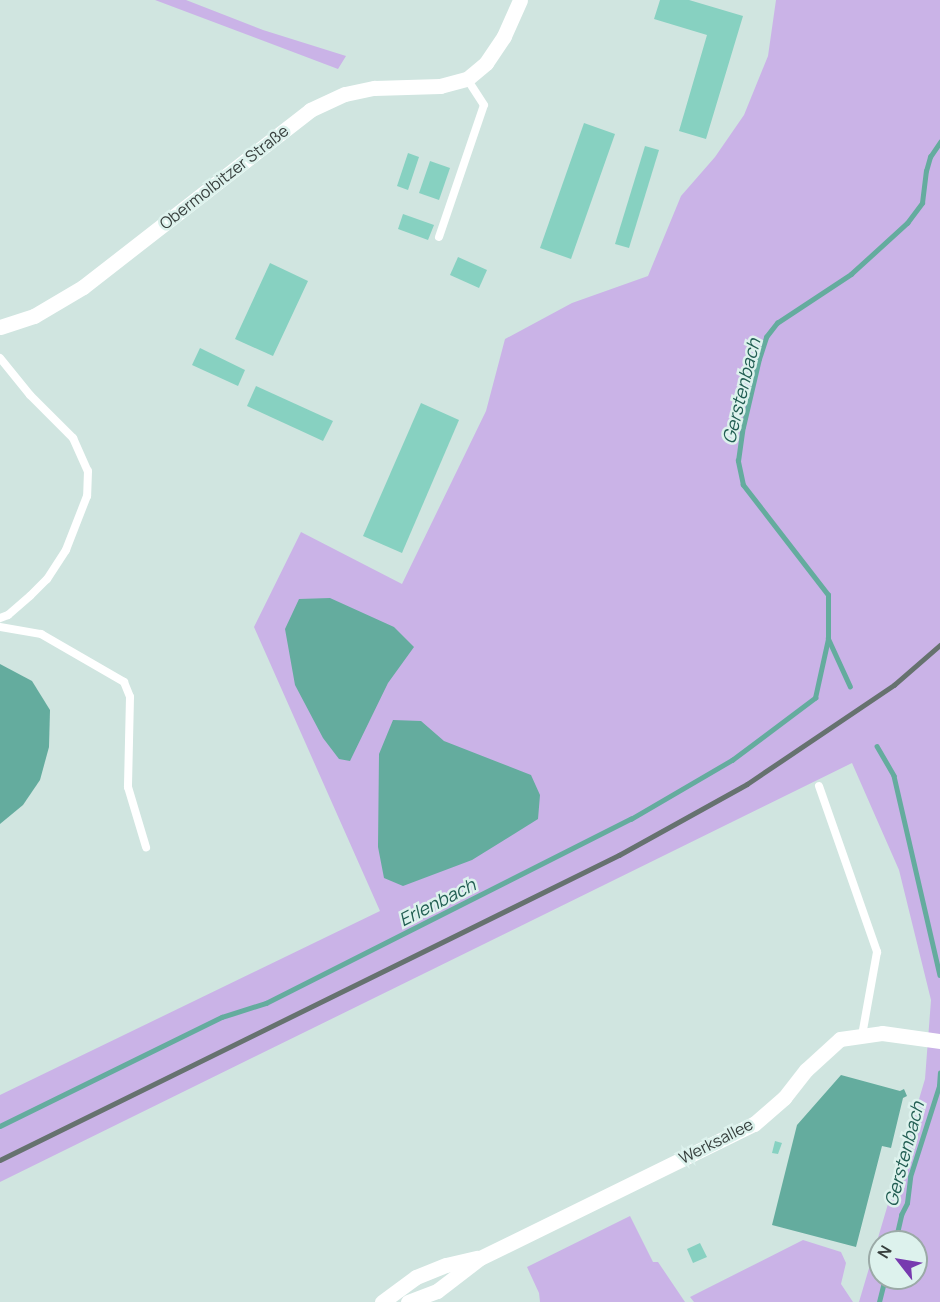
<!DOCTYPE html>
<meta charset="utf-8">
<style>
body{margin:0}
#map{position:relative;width:940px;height:1302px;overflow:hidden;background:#d0e5e0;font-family:Manrope,sans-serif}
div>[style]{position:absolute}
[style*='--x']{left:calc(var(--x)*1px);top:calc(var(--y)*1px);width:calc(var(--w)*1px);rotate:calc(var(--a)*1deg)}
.green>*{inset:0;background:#cab3e7}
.water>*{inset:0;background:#64ac9e}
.stream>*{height:4.5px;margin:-2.25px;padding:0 2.25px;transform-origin:2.25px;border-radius:2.25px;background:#64ac9e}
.building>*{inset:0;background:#87d1c1}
.lane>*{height:8px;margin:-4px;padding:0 4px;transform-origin:4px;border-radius:4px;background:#fff}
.street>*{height:15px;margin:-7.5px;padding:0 7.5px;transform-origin:7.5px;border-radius:7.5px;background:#fff}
.rail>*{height:4.5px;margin:-2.25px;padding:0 2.25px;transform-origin:2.25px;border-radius:2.25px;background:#66726f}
span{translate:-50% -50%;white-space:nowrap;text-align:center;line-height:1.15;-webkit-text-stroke:5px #ddf2ed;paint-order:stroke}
.street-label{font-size:16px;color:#373f3d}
.water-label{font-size:18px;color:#225e53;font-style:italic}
.north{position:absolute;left:868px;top:1230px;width:60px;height:60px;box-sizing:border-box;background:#ddf2ed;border:2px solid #9baaa7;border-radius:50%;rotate:301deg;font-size:16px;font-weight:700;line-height:24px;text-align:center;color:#373f3d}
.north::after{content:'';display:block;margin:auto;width:21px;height:27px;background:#773aaf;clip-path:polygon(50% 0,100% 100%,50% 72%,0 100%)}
</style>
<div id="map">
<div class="green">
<div style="clip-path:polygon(155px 0,186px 0,263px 30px,346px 56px,338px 69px)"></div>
<div style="clip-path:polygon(evenodd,776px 0,940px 0,940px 1302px,859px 1302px,925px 1079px,931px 1000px,899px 870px,852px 763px,0 1182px,0 1095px,380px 911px,254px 627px,301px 532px,402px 584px,486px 411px,505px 339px,572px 303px,648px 276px,681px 196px,715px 157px,744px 115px,768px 56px,776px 0,880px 1242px,916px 1242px,916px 1278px,880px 1278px,880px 1242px)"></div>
<div style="clip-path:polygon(630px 1216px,653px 1262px,658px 1262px,685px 1302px,540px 1302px,539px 1293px,527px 1267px)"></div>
<div style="clip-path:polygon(803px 1240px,841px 1252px,846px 1263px,841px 1284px,853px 1302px,694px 1302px,690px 1297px)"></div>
</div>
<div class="water">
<div style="clip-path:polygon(330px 598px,394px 627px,414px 647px,388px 683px,350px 761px,339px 759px,323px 738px,295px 685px,285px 629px,299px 599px)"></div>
<div style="clip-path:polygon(0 664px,32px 681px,50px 710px,49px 747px,40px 780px,23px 805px,0 824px)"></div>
<div style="clip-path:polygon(393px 720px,421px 721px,444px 741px,531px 775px,540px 795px,538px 819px,472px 860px,403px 886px,384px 878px,378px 847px,379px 754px)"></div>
<div style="clip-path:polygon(841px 1075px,900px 1091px,904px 1089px,907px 1096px,903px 1098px,891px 1148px,882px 1146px,856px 1247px,772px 1225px,797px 1125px)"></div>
</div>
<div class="stream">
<div style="--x:850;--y:687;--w:53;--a:-114.6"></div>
<div style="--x:828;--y:639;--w:44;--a:-90"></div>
<div style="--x:828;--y:595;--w:139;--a:-127.7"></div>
<div style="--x:743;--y:485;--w:25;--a:-102"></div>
<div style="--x:738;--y:461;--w:34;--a:-82"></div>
<div style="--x:743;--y:427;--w:70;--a:-76.8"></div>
<div style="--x:759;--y:359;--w:23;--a:-72"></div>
<div style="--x:766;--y:337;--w:18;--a:-52"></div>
<div style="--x:777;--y:323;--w:89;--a:-33.5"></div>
<div style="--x:851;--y:274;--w:76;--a:-42.3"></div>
<div style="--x:907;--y:223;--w:25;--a:-53"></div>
<div style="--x:922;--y:203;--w:32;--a:-83"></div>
<div style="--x:926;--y:171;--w:15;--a:-74"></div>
<div style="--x:930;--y:157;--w:18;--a:-56"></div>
<div style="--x:877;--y:746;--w:34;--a:60"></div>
<div style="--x:894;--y:776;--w:204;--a:77"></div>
<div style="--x:0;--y:1126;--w:247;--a:-26.2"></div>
<div style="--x:222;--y:1017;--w:46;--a:-17.7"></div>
<div style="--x:266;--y:1003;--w:409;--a:-26.8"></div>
<div style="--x:631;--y:819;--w:117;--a:-30.3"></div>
<div style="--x:732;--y:760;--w:104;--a:-36.8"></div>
<div style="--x:815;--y:698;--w:60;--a:-77.6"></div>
<div style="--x:895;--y:1242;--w:28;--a:-77"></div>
<div style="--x:901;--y:1215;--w:13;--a:-63"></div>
<div style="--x:907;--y:1203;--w:26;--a:-83"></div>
<div style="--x:910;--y:1177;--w:96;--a:-72.3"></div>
<div style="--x:939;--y:1086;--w:13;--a:-86"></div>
<div style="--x:879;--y:1302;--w:25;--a:-76"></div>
</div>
<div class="building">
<div style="clip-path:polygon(660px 0,689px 0,743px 16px,706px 139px,679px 131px,707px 35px,654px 19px)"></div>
<div style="clip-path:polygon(584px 123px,615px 134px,571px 259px,540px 248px)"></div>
<div style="clip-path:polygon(645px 146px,659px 150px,629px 248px,615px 244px)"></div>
<div style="clip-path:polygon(408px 153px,419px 157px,408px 190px,397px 186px)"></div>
<div style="clip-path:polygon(430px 161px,450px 168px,439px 200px,419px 193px)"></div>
<div style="clip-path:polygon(403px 214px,434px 225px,428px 240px,398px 229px)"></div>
<div style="clip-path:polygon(458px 257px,487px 270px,479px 288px,450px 275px)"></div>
<div style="clip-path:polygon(270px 263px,308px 281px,273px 356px,235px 339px)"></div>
<div style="clip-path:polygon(200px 348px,245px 370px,238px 386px,192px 365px)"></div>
<div style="clip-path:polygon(256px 386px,333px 421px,323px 441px,247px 406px)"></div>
<div style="clip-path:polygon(421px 403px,459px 420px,402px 553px,363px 536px)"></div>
<div style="clip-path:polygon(775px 1141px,782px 1143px,778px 1154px,772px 1153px)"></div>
<div style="clip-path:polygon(700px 1243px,707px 1257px,693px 1263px,687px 1249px)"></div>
</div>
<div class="lane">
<div style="--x:439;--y:237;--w:139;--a:-71.2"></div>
<div style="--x:484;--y:105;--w:31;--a:-123"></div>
<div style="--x:0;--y:358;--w:48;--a:51"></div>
<div style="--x:30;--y:395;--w:61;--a:45"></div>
<div style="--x:73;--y:438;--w:36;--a:66"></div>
<div style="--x:88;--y:471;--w:25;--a:92"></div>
<div style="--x:87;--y:496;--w:58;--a:111.3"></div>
<div style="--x:66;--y:550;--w:35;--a:123"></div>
<div style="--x:47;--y:579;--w:24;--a:135"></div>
<div style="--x:30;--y:596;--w:29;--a:139"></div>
<div style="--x:8;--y:615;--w:9;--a:159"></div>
<div style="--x:0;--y:627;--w:42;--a:9.7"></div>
<div style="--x:41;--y:634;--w:96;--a:30"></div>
<div style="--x:124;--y:682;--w:16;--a:68"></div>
<div style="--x:130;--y:697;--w:90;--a:91.3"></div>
<div style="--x:128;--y:787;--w:63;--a:73.3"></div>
<div style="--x:819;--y:786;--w:176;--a:70.7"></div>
<div style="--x:877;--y:952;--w:84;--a:100.2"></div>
</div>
<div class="street">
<div style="--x:0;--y:327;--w:36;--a:-18"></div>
<div style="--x:34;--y:316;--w:57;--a:-30.6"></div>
<div style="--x:83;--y:287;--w:288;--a:-37.9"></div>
<div style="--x:310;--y:110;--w:38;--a:-25"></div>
<div style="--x:345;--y:94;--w:30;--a:-12"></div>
<div style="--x:374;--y:88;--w:66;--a:-1.7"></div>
<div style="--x:440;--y:86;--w:28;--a:-15"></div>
<div style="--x:467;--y:79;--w:25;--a:-40"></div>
<div style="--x:486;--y:63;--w:32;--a:-56"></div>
<div style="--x:504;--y:36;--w:39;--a:-66"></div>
<div style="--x:382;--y:1302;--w:42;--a:-36.3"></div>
<div style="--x:416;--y:1277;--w:32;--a:-22"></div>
<div style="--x:446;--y:1265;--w:32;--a:-13"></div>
<div style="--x:408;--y:1302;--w:31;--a:-21"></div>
<div style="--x:437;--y:1291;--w:54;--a:-37.5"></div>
<div style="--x:480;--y:1258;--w:305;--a:-26.1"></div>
<div style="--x:754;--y:1124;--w:40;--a:-41"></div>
<div style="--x:784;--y:1098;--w:36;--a:-52"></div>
<div style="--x:806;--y:1070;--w:46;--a:-42.4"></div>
<div style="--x:840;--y:1039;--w:42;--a:-8.1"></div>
<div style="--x:882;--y:1033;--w:59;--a:7.9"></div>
</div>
<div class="rail">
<div style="--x:0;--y:1160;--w:690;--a:-26.23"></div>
<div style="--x:619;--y:855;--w:146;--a:-29"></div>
<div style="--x:747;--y:784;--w:177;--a:-34"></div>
<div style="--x:894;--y:685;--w:61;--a:-41"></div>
</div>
<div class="street-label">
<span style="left:224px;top:177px;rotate:-38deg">Obermolbitzer Straße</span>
<span style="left:716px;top:1141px;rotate:-27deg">Werksallee</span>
</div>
<div class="water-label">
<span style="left:741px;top:391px;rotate:-76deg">Gerstenbach</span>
<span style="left:437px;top:902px;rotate:-27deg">Erlenbach</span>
<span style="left:904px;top:1154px;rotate:-75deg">Gerstenbach</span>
</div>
<div class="north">N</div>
</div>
